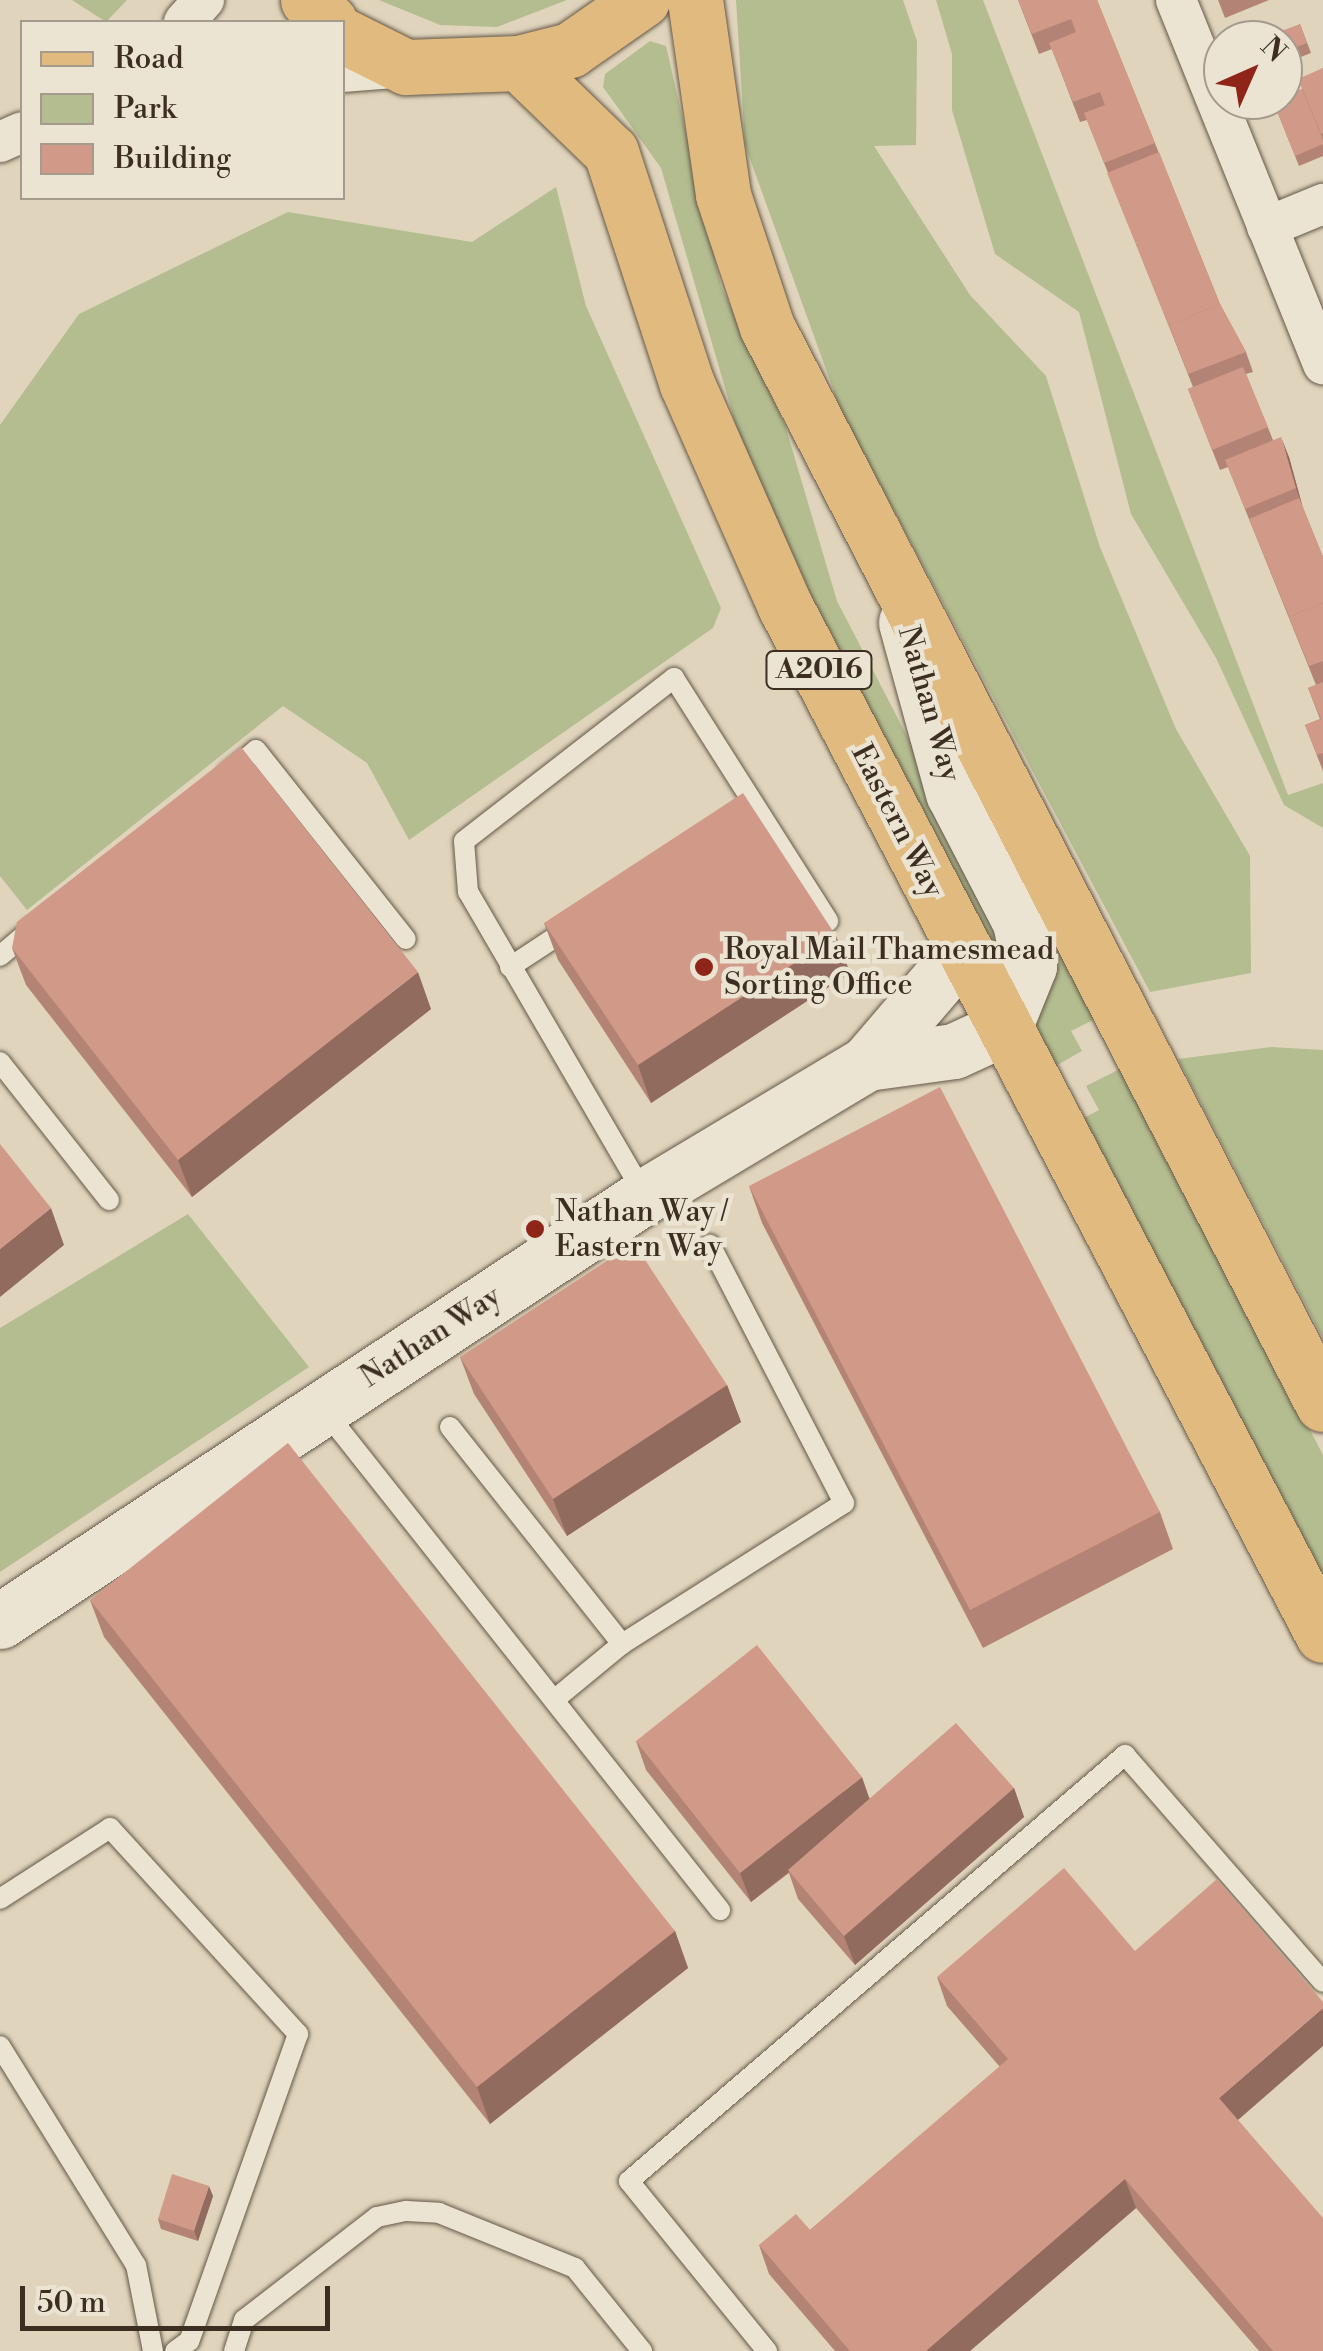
<!DOCTYPE html>
<style>
body{margin:0}
#map{position:relative;width:1323px;height:2351px;overflow:hidden;background:#e0d5bc;font-family:"Libre Bodoni",serif}
div>[style]{position:absolute}
[style*='--x']{left:calc(var(--x)*1px);top:calc(var(--y)*1px);width:calc(var(--w)*1px);rotate:calc(var(--a)*1deg)}
.green>*{inset:0;background:#b3bd90}
.roads{filter:drop-shadow(0 0 2px #655848) drop-shadow(0 0 2px #655848)}
.lane>*{height:20px;margin:-10px;padding:0 10px;transform-origin:10px;border-radius:10px;background:#ebe4d3}
.street>*{height:40px;margin:-20px;padding:0 20px;transform-origin:20px;border-radius:20px;background:#ebe4d3}
.secondary>*{height:55px;margin:-27.5px;padding:0 27.5px;transform-origin:27.5px;border-radius:27.5px;background:#ebe4d3}
.primary>*{height:55px;margin:-27.5px;padding:0 27.5px;transform-origin:27.5px;border-radius:27.5px;background:#e0ba7e}
.wall>*{inset:0;background:#b38475}
.shaded-wall>*{inset:0;background:#926b5f}
.building>*{inset:0;background:#d09988}
.dots>*{width:28px;height:28px;translate:-50% -50%;box-sizing:border-box;border:5px solid #ebe4d3;border-radius:50%}
span{translate:-50% -50%;white-space:nowrap;text-align:center;line-height:1.15;-webkit-text-stroke:9px #ebe4d3;paint-order:stroke}
.shield-label span{padding:2px 8px;background:#ebe4d3;border:2px solid;border-radius:8px;-webkit-text-stroke-width:0}
.shield-label{font-size:28px;color:#3c2e21;font-weight:700}
.street-label{font-size:30px;color:#3c2e21}
.poi-label{font-size:30px;color:#3c2e21}
.left{translate:0 -50%;text-align:left}
.legend{position:absolute;left:20px;top:20px;width:325px;height:180px;box-sizing:border-box;background:#ebe4d3;border:2px solid #a59b8c;margin:0;padding:12px 18px;list-style:none;font-size:30px;color:#3c2e21}
.legend li{display:flex;align-items:center;gap:20px;height:50px}
.legend b{width:50px;border:2px solid #a59b8c}
.north{position:absolute;left:1203px;top:20px;width:100px;height:100px;box-sizing:border-box;background:#ebe4d3;border:2px solid #a59b8c;border-radius:50%;rotate:45deg;font-size:28px;font-weight:700;line-height:40px;text-align:center;color:#3c2e21}
.north::after{content:'';display:block;margin:auto;width:35px;height:45px;background:#8f2418;clip-path:polygon(50% 0,100% 100%,50% 72%,0 100%)}
.scale{position:absolute;left:20px;top:2286px;width:310px;height:45px;box-sizing:border-box;border:5px solid #3c2e21;border-top:0;padding-left:12px;font-size:30px;line-height:35px;white-space:nowrap;color:#3c2e21;-webkit-text-stroke:8px #ebe4d3;paint-order:stroke}
</style>
<div id="map">
<div class="green">
<div style="clip-path:polygon(72px 0,127px 0,106px 22px)"></div>
<div style="clip-path:polygon(379px 0,567px 0,497px 27px,440px 25px)"></div>
<div style="clip-path:polygon(736px 0,903px 0,917px 41px,916px 145px,874px 146px,970px 295px,1046px 376px,1100px 547px,1176px 729px,1250px 856px,1251px 973px,1150px 992px,841px 411px,745px 145px)"></div>
<div style="clip-path:polygon(936px 0,983px 0,1288px 795px,1323px 783px,1323px 828px,1284px 805px,1216px 658px,1131px 514px,1079px 312px,995px 254px,952px 110px,952px 54px)"></div>
<div style="clip-path:polygon(650px 41px,666px 46px,721px 286px,785px 425px,837px 601px,1003px 921px,1000px 968px,793px 572px,739px 436px,661px 168px,603px 87px,605px 74px)"></div>
<div style="clip-path:polygon(556px 187px,586px 306px,721px 608px,713px 628px,409px 840px,367px 763px,283px 706px,27px 910px,0 876px,0 425px,79px 314px,288px 212px,472px 242px)"></div>
<div style="clip-path:polygon(1059px 951px,1095px 1019px,1071px 1031px,1082px 1051px,1052px 1068px,1030px 1015px,1046px 959px)"></div>
<div style="clip-path:polygon(1271px 1047px,1323px 1050px,1323px 1338px,1178px 1059px)"></div>
<div style="clip-path:polygon(1120px 1069px,1323px 1455px,1323px 1577px,1080px 1120px,1099px 1110px,1086px 1086px)"></div>
<div style="clip-path:polygon(188px 1214px,309px 1367px,0 1572px,0 1328px)"></div>
</div>
<div class="roads">
<div class="lane">
<div style="--x:228;--y:773;--w:36;--a:-39"></div>
<div style="--x:256;--y:750;--w:241;--a:51.6"></div>
<div style="--x:0;--y:956;--w:43;--a:-40.3"></div>
<div style="--x:510;--y:967;--w:73;--a:-33.3"></div>
<div style="--x:0;--y:1062;--w:176;--a:51.7"></div>
<div style="--x:644;--y:1194;--w:350;--a:-120.2"></div>
<div style="--x:468;--y:892;--w:51;--a:-94.5"></div>
<div style="--x:464;--y:841;--w:266;--a:-37.8"></div>
<div style="--x:674;--y:678;--w:288;--a:57.6"></div>
<div style="--x:324;--y:1410;--w:638;--a:51.62"></div>
<div style="--x:450;--y:1427;--w:277;--a:51.6"></div>
<div style="--x:554;--y:1700;--w:88;--a:-39.5"></div>
<div style="--x:622;--y:1644;--w:263;--a:-32.4"></div>
<div style="--x:844;--y:1503;--w:291;--a:-117.4"></div>
<div style="--x:0;--y:1899;--w:131;--a:-32.8"></div>
<div style="--x:110;--y:1828;--w:279;--a:47.6"></div>
<div style="--x:298;--y:2034;--w:326;--a:109.5"></div>
<div style="--x:189;--y:2341;--w:17;--a:144"></div>
<div style="--x:0;--y:2046;--w:258;--a:58.2"></div>
<div style="--x:136;--y:2265;--w:88;--a:78.8"></div>
<div style="--x:234;--y:2351;--w:33;--a:-72"></div>
<div style="--x:244;--y:2320;--w:168;--a:-37.8"></div>
<div style="--x:377;--y:2217;--w:30;--a:-12"></div>
<div style="--x:406;--y:2211;--w:33;--a:3"></div>
<div style="--x:439;--y:2213;--w:147;--a:22"></div>
<div style="--x:575;--y:2268;--w:107;--a:51.1"></div>
<div style="--x:767;--y:2351;--w:219;--a:-129.1"></div>
<div style="--x:629;--y:2181;--w:654;--a:-40.66"></div>
<div style="--x:1125;--y:1755;--w:301;--a:48.9"></div>
</div>
<div class="street">
<div style="--x:1176;--y:0;--w:393;--a:68"></div>
<div style="--x:184;--y:22;--w:30;--a:-48"></div>
<div style="--x:342;--y:72;--w:64;--a:-4.5"></div>
<div style="--x:0;--y:142;--w:24;--a:-24"></div>
<div style="--x:1267;--y:227;--w:61;--a:-22.3"></div>
</div>
<div class="secondary">
<div style="--x:867;--y:1063;--w:88;--a:-7.9"></div>
<div style="--x:954;--y:1051;--w:55;--a:-24.7"></div>
<div style="--x:1004;--y:1028;--w:67;--a:-68"></div>
<div style="--x:1029;--y:966;--w:45;--a:-101.6"></div>
<div style="--x:1020;--y:922;--w:145;--a:-117.4"></div>
<div style="--x:953;--y:793;--w:177;--a:-105.4"></div>
<div style="--x:0;--y:1621;--w:772;--a:-33.38"></div>
<div style="--x:645;--y:1196;--w:259;--a:-30.9"></div>
<div style="--x:867;--y:1063;--w:149;--a:-49.4"></div>
</div>
<div class="primary">
<div style="--x:308;--y:0;--w:31;--a:45"></div>
<div style="--x:695;--y:0;--w:197;--a:81.8"></div>
<div style="--x:723;--y:195;--w:139;--a:71.6"></div>
<div style="--x:767;--y:327;--w:1212;--a:62.7"></div>
<div style="--x:342;--y:35;--w:72;--a:26.6"></div>
<div style="--x:406;--y:67;--w:113;--a:-2"></div>
<div style="--x:519;--y:63;--w:53;--a:-14.3"></div>
<div style="--x:570;--y:50;--w:88;--a:-34.8"></div>
<div style="--x:519;--y:63;--w:128;--a:44.1"></div>
<div style="--x:611;--y:152;--w:244;--a:71.9"></div>
<div style="--x:687;--y:384;--w:243;--a:66.2"></div>
<div style="--x:785;--y:606;--w:1161;--a:62.4"></div>
</div>
</div>
<div class="wall">
<div style="clip-path:polygon(1018px 0,1097px 0,1220px 304px,1246px 352px,1253px 372px,1246px 374px,1273px 440px,1289px 457px,1302px 505px,1323px 557px,1323px 771px,1305px 725px,1320px 719px,1308px 688px,1316px 685px,1228px 467px,1220px 470px,1188px 389px,1193px 387px,1087px 120px,1080px 122px,1052px 49px,1039px 54px)"></div>
<div style="clip-path:polygon(1218px 0,1269px 0,1225px 18px)"></div>
<div style="clip-path:polygon(1300px 24px,1311px 53px,1283px 64px,1283px 40px)"></div>
<div style="clip-path:polygon(1323px 68px,1323px 156px,1299px 166px,1273px 101px,1302px 89px)"></div>
<div style="clip-path:polygon(544px 923px,836px 936px,850px 973px,651px 1103px,558px 960px)"></div>
<div style="clip-path:polygon(12px 948px,431px 1009px,192px 1197px,26px 985px)"></div>
<div style="clip-path:polygon(749px 1186px,1160px 1512px,1173px 1549px,983px 1648px,762px 1223px)"></div>
<div style="clip-path:polygon(460px 1357px,727px 1385px,741px 1422px,567px 1536px,474px 1394px)"></div>
<div style="clip-path:polygon(90px 1600px,675px 1931px,688px 1968px,490px 2124px,104px 1637px)"></div>
<div style="clip-path:polygon(636px 1741px,870px 1798px,1014px 1788px,1024px 1817px,855px 1965px,798px 1899px,789px 1873px,751px 1902px,646px 1770px)"></div>
<div style="clip-path:polygon(937px 1977px,1238px 2120px,1323px 2351px,1259px 2351px,1136px 2208px,970px 2351px,835px 2351px,769px 2274px,759px 2245px,810px 2230px,1000px 2067px,947px 2006px)"></div>
<div style="clip-path:polygon(213px 2196px,198px 2241px,161px 2229px,158px 2219px)"></div>
</div>
<div class="shaded-wall">
<div style="clip-path:polygon(1281px 437px,1289px 457px,1303px 508px,1296px 488px)"></div>
<div style="clip-path:polygon(836px 936px,850px 973px,651px 1103px,638px 1065px)"></div>
<div style="clip-path:polygon(418px 972px,431px 1009px,192px 1197px,178px 1160px)"></div>
<div style="clip-path:polygon(51px 1208px,64px 1245px,0 1297px,0 1249px)"></div>
<div style="clip-path:polygon(727px 1385px,741px 1422px,567px 1536px,553px 1499px)"></div>
<div style="clip-path:polygon(862px 1777px,872px 1806px,751px 1902px,740px 1873px)"></div>
<div style="clip-path:polygon(1014px 1788px,1024px 1817px,855px 1965px,844px 1936px)"></div>
<div style="clip-path:polygon(675px 1931px,688px 1968px,490px 2124px,477px 2087px)"></div>
<div style="clip-path:polygon(1323px 2008px,1323px 2046px,1230px 2127px,1219px 2098px)"></div>
<div style="clip-path:polygon(1125px 2179px,1136px 2208px,970px 2351px,926px 2351px)"></div>
<div style="clip-path:polygon(209px 2186px,213px 2196px,198px 2241px,194px 2231px)"></div>
</div>
<div class="building">
<div style="clip-path:polygon(1018px 0,1097px 0,1155px 143px,1104px 163px,1084px 113px,1105px 105px,1100px 92px,1073px 102px,1049px 43px,1076px 32px,1071px 19px,1032px 34px)"></div>
<div style="clip-path:polygon(1300px 24px,1307px 43px,1283px 52px,1283px 40px,1264px 40px,1263px 38px)"></div>
<div style="clip-path:polygon(1323px 68px,1323px 133px,1321px 134px,1298px 79px)"></div>
<div style="clip-path:polygon(1302px 89px,1323px 140px,1323px 144px,1295px 156px,1273px 101px,1283px 100px,1283px 96px)"></div>
<div style="clip-path:polygon(1159px 152px,1220px 304px,1169px 325px,1172px 334px,1107px 173px)"></div>
<div style="clip-path:polygon(1220px 304px,1246px 352px,1188px 374px,1169px 325px)"></div>
<div style="clip-path:polygon(1243px 367px,1268px 427px,1212px 450px,1188px 389px)"></div>
<div style="clip-path:polygon(1281px 437px,1296px 488px,1245px 509px,1225px 460px)"></div>
<div style="clip-path:polygon(1299px 498px,1323px 557px,1323px 603px,1289px 617px,1293px 626px,1249px 519px)"></div>
<div style="clip-path:polygon(1323px 603px,1323px 661px,1309px 666px,1289px 617px)"></div>
<div style="clip-path:polygon(1323px 682px,1323px 753px,1317px 755px,1305px 725px,1321px 719px,1308px 688px)"></div>
<div style="clip-path:polygon(241px 747px,418px 972px,178px 1160px,12px 948px,17px 922px)"></div>
<div style="clip-path:polygon(743px 793px,836px 936px,638px 1065px,544px 923px)"></div>
<div style="clip-path:polygon(940px 1087px,1160px 1512px,970px 1610px,749px 1186px)"></div>
<div style="clip-path:polygon(0 1144px,51px 1208px,0 1249px)"></div>
<div style="clip-path:polygon(634px 1243px,727px 1385px,553px 1499px,460px 1357px)"></div>
<div style="clip-path:polygon(288px 1443px,675px 1931px,477px 2087px,90px 1600px)"></div>
<div style="clip-path:polygon(757px 1645px,862px 1777px,740px 1873px,636px 1741px)"></div>
<div style="clip-path:polygon(956px 1723px,1014px 1788px,844px 1936px,788px 1870px)"></div>
<div style="clip-path:polygon(1064px 1868px,1135px 1951px,1217px 1879px,1323px 2002px,1323px 2008px,1219px 2098px,1323px 2218px,1323px 2351px,1273px 2351px,1125px 2179px,926px 2351px,850px 2351px,759px 2245px,796px 2214px,810px 2230px,1008px 2059px,937px 1977px)"></div>
<div style="clip-path:polygon(172px 2174px,209px 2186px,194px 2231px,158px 2219px)"></div>
</div>
<div class="dots">
<div style="left:704px;top:967px;background:#8f2418"></div>
<div style="left:535px;top:1229px;background:#8f2418"></div>
</div>
<div class="shield-label">
<span style="left:819px;top:670px">A2016</span>
</div>
<div class="street-label">
<span style="left:929px;top:704px;rotate:74deg">Nathan Way</span>
<span style="left:897px;top:821px;rotate:63deg">Eastern Way</span>
<span style="left:431px;top:1337px;rotate:-33deg">Nathan Way</span>
</div>
<div class="poi-label">
<span class="left" style="left:724px;top:967px">Royal Mail Thamesmead<br>Sorting Office</span>
<span class="left" style="left:555px;top:1229px">Nathan Way /<br>Eastern Way</span>
</div>
<ul class="legend">
<li><b style="height:12px;background:#e0ba7e"></b>Road</li>
<li><b style="height:28px;background:#b3bd90"></b>Park</li>
<li><b style="height:28px;background:#d09988"></b>Building</li>
</ul>
<div class="north">N</div>
<div class="scale">50 m</div>
</div>
